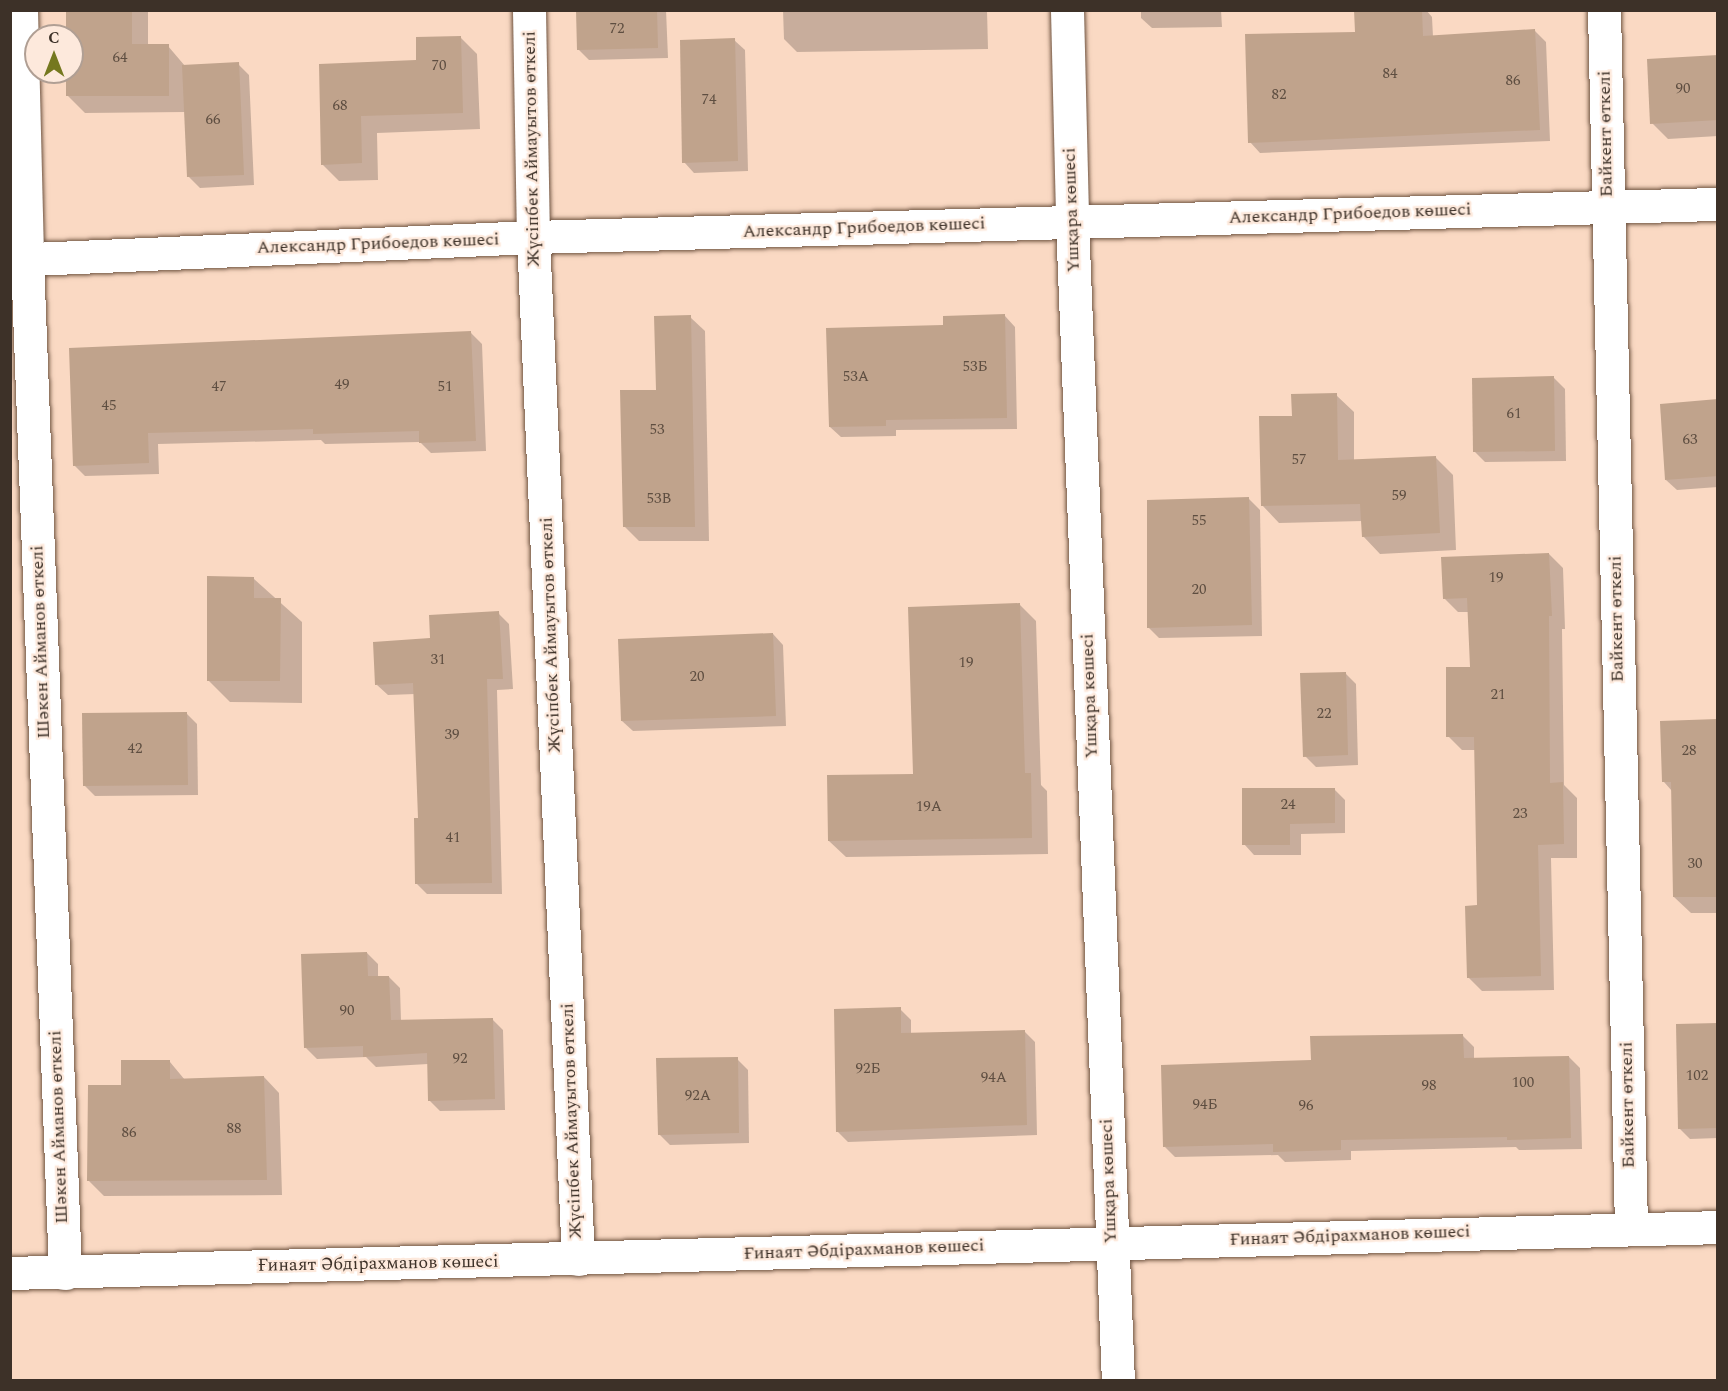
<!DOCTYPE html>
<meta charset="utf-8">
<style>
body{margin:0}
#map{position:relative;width:1728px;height:1391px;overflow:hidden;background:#fad9c3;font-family:Spectral,serif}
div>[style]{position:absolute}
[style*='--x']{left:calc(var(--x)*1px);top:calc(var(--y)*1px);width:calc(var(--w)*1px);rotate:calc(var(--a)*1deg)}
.shadow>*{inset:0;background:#0003}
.building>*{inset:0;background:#c0a38c}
.roads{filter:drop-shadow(0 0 2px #6f5441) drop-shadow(0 0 2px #6f5441)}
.street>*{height:33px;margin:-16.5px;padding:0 16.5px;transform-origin:16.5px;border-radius:16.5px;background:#fff}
span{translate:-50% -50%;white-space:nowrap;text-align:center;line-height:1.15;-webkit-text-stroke:4.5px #fde9dc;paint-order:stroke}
.number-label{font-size:15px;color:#5e4e41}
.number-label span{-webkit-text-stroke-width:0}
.street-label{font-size:18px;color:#3d3128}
.frame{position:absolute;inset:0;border:12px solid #3d3128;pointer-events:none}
.north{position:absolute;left:24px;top:24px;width:60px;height:60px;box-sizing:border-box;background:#fde9dc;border:2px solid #b09f94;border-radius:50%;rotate:0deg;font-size:16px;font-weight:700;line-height:24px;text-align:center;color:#3d3128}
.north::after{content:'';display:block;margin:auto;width:21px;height:27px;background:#75781f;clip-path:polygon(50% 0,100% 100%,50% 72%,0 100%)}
</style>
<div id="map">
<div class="shadow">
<div style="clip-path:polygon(67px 10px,148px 10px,148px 46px,168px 46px,185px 66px,238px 64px,249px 75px,254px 185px,200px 188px,189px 177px,186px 112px,85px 113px,68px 96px,68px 72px,72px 72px,72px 36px,68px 36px)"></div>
<div style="clip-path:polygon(577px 10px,666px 10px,668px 58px,589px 60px,578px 49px)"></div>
<div style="clip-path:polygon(783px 10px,987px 10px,988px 49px,797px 52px,784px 39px)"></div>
<div style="clip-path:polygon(1141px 10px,1221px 10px,1222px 27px,1152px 28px,1141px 18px)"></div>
<div style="clip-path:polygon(1355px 10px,1426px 10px,1432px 17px,1433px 37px,1535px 31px,1546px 42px,1550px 141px,1260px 153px,1250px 142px,1356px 34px)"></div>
<div style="clip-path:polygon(460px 37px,477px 54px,480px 129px,377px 133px,378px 180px,339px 181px,322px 164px,321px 65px,418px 62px)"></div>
<div style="clip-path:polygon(734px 40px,745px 50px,748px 171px,694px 173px,684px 162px)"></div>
<div style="clip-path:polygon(1718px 58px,1718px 136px,1668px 139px,1652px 123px)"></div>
<div style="clip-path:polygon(1005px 316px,1015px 327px,1017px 429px,896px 430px,896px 436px,841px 437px,830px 427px,944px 326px)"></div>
<div style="clip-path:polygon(690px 317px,705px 331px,709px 541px,639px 541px,625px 527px,658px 391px)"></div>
<div style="clip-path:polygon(471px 333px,482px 344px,486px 451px,431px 453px,420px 442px,325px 444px,321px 440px,158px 444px,159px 474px,85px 476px,74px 465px,70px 349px)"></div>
<div style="clip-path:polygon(1554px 378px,1565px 389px,1566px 461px,1485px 462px,1474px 451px)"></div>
<div style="clip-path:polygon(1336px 395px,1354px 412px,1354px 461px,1436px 458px,1453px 475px,1456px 550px,1380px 554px,1363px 536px,1363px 521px,1279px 523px,1262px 505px,1293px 418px)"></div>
<div style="clip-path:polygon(1718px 401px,1718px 487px,1677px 490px,1666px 480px)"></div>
<div style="clip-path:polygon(1249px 499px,1260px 510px,1262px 636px,1159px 638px,1148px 627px)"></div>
<div style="clip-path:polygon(1549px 554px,1563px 568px,1565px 629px,1562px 629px,1564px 785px,1577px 798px,1577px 858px,1551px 858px,1554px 990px,1482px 991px,1468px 977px,1478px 907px,1476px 750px,1462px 750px,1448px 736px,1472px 669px,1469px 612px,1458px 612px,1444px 598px)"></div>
<div style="clip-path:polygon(253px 578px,302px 622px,302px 703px,230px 702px,208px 680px)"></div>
<div style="clip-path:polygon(1020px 605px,1036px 621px,1041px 785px,1047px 791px,1048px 854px,846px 857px,829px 841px,915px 776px)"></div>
<div style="clip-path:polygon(498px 613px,509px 624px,513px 689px,497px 690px,502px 894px,427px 894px,416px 883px,420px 819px,415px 694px,388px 695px,377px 685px)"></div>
<div style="clip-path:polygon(773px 634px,783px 645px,786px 726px,633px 731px,622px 721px)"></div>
<div style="clip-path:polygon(1345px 673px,1356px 684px,1358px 765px,1316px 767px,1305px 756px)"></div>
<div style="clip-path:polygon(186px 713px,197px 724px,198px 795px,95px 796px,85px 786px)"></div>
<div style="clip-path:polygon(1718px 721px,1718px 913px,1691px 913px,1674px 897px,1672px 791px,1664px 782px)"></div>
<div style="clip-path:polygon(1334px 789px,1345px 800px,1345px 833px,1301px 834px,1301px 855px,1254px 855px,1244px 844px)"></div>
<div style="clip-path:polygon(367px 953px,378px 964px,378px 977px,389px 977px,400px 988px,401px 1021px,492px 1019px,503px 1030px,505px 1110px,440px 1111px,429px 1100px,428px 1064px,376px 1067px,366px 1057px,317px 1059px,306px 1048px)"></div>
<div style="clip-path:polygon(900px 1009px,911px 1020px,911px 1034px,1025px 1032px,1035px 1042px,1037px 1135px,848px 1142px,837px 1131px)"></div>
<div style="clip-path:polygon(1718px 1025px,1718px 1138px,1690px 1139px,1679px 1128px)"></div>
<div style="clip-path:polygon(1463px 1036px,1474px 1047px,1474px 1060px,1569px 1057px,1580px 1068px,1582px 1149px,1519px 1150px,1516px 1147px,1351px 1151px,1351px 1160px,1285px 1162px,1278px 1155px,1175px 1157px,1165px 1147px,1312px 1061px)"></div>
<div style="clip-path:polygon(737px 1059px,748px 1070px,749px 1143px,670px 1145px,659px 1134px)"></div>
<div style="clip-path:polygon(170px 1062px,185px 1080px,264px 1077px,279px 1093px,282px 1195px,104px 1196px,89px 1181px,122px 1087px)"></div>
</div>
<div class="building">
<div style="clip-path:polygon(66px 10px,132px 10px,132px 44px,169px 44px,169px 96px,66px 96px,66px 72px,72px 72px,72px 36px,66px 36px)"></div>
<div style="clip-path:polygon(576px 10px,657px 10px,658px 48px,577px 50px)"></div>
<div style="clip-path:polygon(1354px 10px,1422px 10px,1423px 36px,1535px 29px,1540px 130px,1248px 143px,1245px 34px,1355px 32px)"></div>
<div style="clip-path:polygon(461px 36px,463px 113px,361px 116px,362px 163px,321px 165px,319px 64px,416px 60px,416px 37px)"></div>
<div style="clip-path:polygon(735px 38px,738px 161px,682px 163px,680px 40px)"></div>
<div style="clip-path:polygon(1718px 55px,1718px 120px,1650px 124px,1647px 59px)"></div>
<div style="clip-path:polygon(239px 62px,244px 175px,187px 177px,182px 65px)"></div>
<div style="clip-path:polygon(1005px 314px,1007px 418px,886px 420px,886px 426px,829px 427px,826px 328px,943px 325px,943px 316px)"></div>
<div style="clip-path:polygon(691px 315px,695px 527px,623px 527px,620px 390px,656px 390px,654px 316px)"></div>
<div style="clip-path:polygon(471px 331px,476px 441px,419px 443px,419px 431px,313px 434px,313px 429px,148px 433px,149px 463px,73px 466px,69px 348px)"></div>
<div style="clip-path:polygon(1554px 376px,1555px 451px,1473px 452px,1472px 378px)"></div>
<div style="clip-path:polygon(1337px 393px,1338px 460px,1436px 456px,1440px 533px,1362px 537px,1360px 504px,1261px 506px,1259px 416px,1292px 416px,1291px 394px)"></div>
<div style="clip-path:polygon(1718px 399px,1718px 476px,1665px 480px,1660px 404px)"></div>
<div style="clip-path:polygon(1249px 497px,1252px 625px,1147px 628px,1147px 500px)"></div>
<div style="clip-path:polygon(1549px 553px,1552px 616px,1549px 616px,1550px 783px,1563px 782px,1564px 844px,1538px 845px,1541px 976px,1467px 978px,1465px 906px,1477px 905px,1474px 737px,1446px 737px,1446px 667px,1470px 667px,1467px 598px,1443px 599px,1441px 557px)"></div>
<div style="clip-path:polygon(207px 576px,254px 577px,254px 598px,281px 598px,280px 681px,207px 681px)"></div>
<div style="clip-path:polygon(1020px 603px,1025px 773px,1031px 773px,1032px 838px,828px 841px,827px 775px,913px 774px,908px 607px)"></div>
<div style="clip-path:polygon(499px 611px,503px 679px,487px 679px,492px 883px,415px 884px,414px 818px,418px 818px,413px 683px,375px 685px,373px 642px,430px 638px,429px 615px)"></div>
<div style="clip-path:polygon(773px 633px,776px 716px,621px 721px,618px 639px)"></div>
<div style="clip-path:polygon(1346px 672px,1348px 755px,1303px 757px,1300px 673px)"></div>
<div style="clip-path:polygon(187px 712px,188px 785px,83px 786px,82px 713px)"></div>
<div style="clip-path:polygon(1718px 719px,1718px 897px,1673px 897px,1671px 782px,1662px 782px,1660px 721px)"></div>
<div style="clip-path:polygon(1242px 788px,1335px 788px,1335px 823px,1290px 824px,1290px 845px,1242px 845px)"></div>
<div style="clip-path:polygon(367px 952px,368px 976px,389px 976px,391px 1020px,493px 1018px,495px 1099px,428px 1101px,427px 1053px,363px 1057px,363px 1046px,304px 1048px,301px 954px)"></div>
<div style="clip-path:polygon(901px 1007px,901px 1033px,1025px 1030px,1027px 1125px,836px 1132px,834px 1009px)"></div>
<div style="clip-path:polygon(1718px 1023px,1718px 1128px,1678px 1129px,1676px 1024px)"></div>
<div style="clip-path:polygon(1463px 1034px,1464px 1058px,1569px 1056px,1571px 1138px,1507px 1140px,1507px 1137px,1341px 1140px,1341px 1150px,1273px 1152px,1273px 1144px,1163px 1147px,1161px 1065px,1311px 1060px,1310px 1036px)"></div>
<div style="clip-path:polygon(738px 1057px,739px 1133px,658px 1135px,656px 1058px)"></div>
<div style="clip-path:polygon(121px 1060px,170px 1060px,170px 1079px,264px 1076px,267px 1180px,87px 1181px,88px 1085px,121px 1085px)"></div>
</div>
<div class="roads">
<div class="street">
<div style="--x:21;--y:10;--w:249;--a:88.6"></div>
<div style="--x:27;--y:259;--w:1015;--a:87.85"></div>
<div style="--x:529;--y:10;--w:227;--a:89"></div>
<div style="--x:533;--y:237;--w:1023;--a:87.48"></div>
<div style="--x:1067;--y:10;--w:212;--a:88.6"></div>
<div style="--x:1072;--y:222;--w:1159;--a:87.73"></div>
<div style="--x:1604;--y:10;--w:1218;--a:88.73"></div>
<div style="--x:10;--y:260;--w:524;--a:-2.52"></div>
<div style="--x:533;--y:237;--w:1185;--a:-1.6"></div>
<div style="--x:10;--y:1273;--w:1709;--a:-1.54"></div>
</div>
</div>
<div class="number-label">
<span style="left:617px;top:29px">72</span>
<span style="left:120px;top:58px">64</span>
<span style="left:439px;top:66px">70</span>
<span style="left:1390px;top:74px">84</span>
<span style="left:1513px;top:81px">86</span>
<span style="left:1683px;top:89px">90</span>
<span style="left:1279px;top:95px">82</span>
<span style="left:709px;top:100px">74</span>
<span style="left:340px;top:106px">68</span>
<span style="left:213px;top:120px">66</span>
<span style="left:975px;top:367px">53Б</span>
<span style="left:856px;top:377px">53А</span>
<span style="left:342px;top:385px">49</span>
<span style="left:219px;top:387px">47</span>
<span style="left:445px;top:387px">51</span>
<span style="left:109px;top:406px">45</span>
<span style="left:1514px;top:414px">61</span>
<span style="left:657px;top:430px">53</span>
<span style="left:1690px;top:440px">63</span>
<span style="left:1299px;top:460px">57</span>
<span style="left:1399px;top:496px">59</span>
<span style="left:659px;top:499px">53В</span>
<span style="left:1199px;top:521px">55</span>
<span style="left:1496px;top:578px">19</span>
<span style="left:1199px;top:590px">20</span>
<span style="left:438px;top:660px">31</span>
<span style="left:966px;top:663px">19</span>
<span style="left:697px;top:677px">20</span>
<span style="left:1498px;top:695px">21</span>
<span style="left:1324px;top:714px">22</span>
<span style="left:452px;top:735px">39</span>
<span style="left:135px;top:749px">42</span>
<span style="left:1689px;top:751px">28</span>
<span style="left:1288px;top:805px">24</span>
<span style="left:929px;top:807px">19А</span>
<span style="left:1520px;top:814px">23</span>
<span style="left:453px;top:838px">41</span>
<span style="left:1695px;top:864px">30</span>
<span style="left:347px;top:1011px">90</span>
<span style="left:460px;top:1059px">92</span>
<span style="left:868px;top:1069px">92Б</span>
<span style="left:1697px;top:1076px">102</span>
<span style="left:994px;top:1078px">94А</span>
<span style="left:1523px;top:1083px">100</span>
<span style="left:1429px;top:1086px">98</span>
<span style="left:698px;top:1096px">92А</span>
<span style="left:1205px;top:1105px">94Б</span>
<span style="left:1306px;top:1106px">96</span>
<span style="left:234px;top:1129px">88</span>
<span style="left:129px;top:1133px">86</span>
</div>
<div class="street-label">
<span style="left:1606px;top:134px;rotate:-91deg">Байкент өткелі</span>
<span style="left:532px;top:149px;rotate:-91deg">Жүсіпбек Аймауытов өткелі</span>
<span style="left:1072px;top:210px;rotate:-92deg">Үшқара көшесі</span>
<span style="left:1350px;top:214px;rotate:-2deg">Александр Грибоедов көшесі</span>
<span style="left:864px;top:228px;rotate:-2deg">Александр Грибоедов көшесі</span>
<span style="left:378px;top:244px;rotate:-2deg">Александр Грибоедов көшесі</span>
<span style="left:1617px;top:619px;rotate:-91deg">Байкент өткелі</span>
<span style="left:551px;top:635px;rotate:-92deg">Жүсіпбек Аймауытов өткелі</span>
<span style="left:41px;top:642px;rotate:-92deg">Шәкен Айманов өткелі</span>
<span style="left:1090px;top:696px;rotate:-92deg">Үшқара көшесі</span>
<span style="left:1628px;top:1105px;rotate:-91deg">Байкент өткелі</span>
<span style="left:572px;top:1121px;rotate:-92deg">Жүсіпбек Аймауытов өткелі</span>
<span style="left:59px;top:1127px;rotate:-92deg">Шәкен Айманов өткелі</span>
<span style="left:1109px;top:1181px;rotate:-92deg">Үшқара көшесі</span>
<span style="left:1350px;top:1236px;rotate:-2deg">Ғинаят Әбдірахманов көшесі</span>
<span style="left:864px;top:1250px;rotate:-2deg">Ғинаят Әбдірахманов көшесі</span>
<span style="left:378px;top:1264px;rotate:-1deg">Ғинаят Әбдірахманов көшесі</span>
</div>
<div class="frame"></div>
<div class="north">С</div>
</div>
